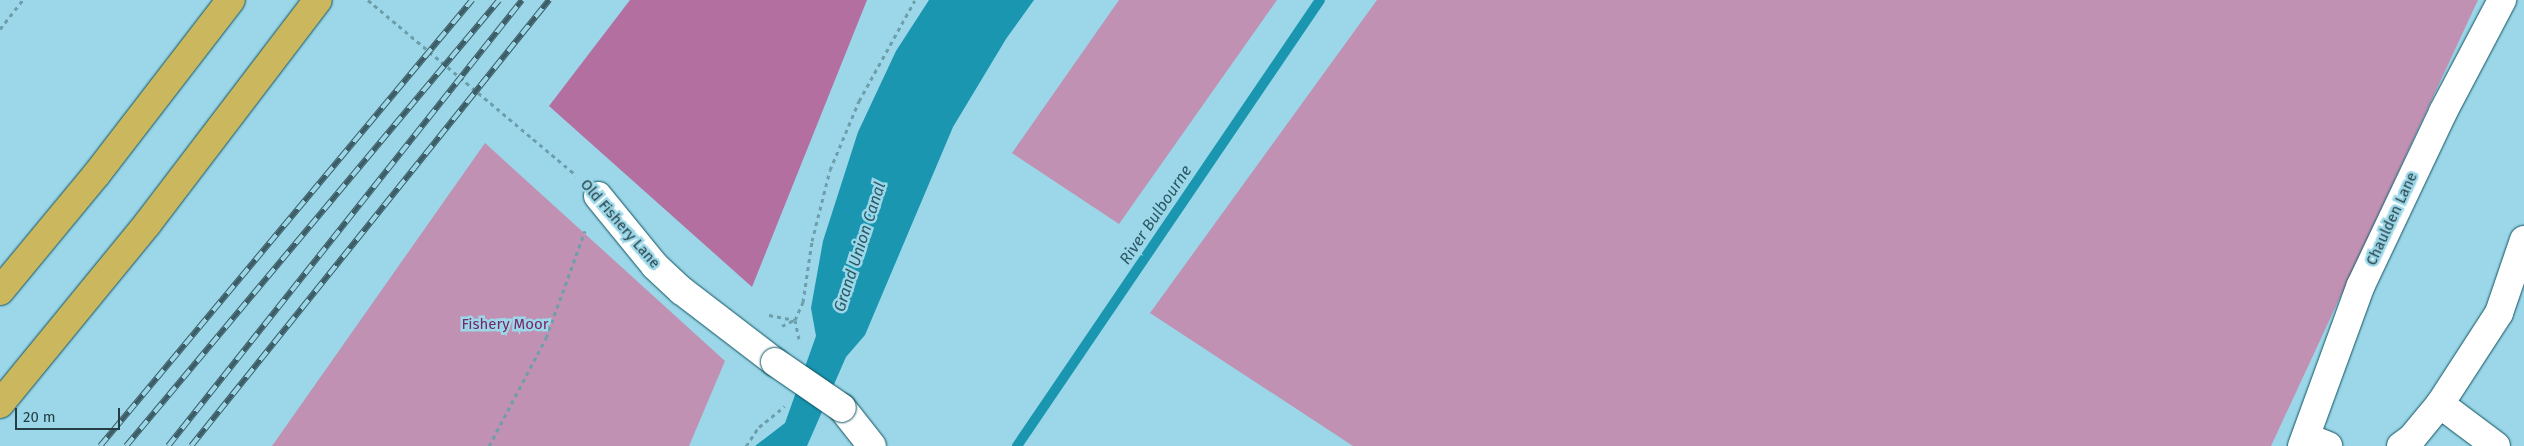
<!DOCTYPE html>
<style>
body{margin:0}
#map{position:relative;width:2524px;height:446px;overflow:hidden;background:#9bd7e8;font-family:"Fira Sans",sans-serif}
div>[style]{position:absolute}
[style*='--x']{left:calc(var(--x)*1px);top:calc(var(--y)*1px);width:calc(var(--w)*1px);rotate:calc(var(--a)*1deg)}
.green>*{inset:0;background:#c091b2}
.forest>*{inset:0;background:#b26fa0}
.water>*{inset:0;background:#1a96b1}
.stream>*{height:10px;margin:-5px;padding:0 5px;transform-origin:5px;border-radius:5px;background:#1a96b1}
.path>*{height:3px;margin-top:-1.5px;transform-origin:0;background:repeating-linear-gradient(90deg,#6f9eab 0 4px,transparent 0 8px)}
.roads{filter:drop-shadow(0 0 1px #115261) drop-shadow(0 0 1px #115261)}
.minor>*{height:28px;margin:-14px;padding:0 14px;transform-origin:14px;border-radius:14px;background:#fff}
.trunk>*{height:28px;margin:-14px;padding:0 14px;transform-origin:14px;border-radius:14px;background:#cab75e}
.rail>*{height:5.5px;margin-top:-2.75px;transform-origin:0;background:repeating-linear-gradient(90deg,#9bd7e8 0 11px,#3d5d66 0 22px);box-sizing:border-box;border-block:1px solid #3d5d66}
.bridges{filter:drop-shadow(0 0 1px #115261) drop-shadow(0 0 1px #115261)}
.minor-bridge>*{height:28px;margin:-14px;padding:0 14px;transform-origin:14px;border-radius:14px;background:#fff}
span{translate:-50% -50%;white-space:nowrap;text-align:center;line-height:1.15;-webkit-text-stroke:5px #9bd7e8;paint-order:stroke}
.street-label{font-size:15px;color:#253e45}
.park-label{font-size:15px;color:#772666}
.water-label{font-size:16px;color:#2b5966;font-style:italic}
.scale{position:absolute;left:15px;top:408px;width:105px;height:22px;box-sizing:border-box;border:2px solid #253e45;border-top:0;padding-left:6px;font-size:15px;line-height:18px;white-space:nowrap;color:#253e45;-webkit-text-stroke:4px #9bd7e8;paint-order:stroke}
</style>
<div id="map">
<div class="green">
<div style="clip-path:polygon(1119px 0,1277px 0,1119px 224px,1012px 153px)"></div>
<div style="clip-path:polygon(1377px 0,2478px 0,2271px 446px,1353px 446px,1150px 313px)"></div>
<div style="clip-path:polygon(485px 143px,725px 361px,689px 446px,272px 446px)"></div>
</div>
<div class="forest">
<div style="clip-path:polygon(630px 0,867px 0,752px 287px,549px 106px)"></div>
</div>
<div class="water">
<div style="clip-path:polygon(929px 0,1034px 0,1006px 39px,953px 127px,865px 335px,846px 357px,807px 446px,755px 446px,785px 423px,816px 336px,811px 308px,823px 241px,858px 132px,896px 51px)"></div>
</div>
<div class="stream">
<div style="--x:1017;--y:446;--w:539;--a:-55.81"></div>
</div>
<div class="path">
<div style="--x:368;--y:0;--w:272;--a:40.1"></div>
<div style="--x:0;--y:29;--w:37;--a:-52"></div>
<div style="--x:769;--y:315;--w:26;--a:11"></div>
<div style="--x:782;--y:326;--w:13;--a:-27"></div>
<div style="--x:799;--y:339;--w:19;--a:-102"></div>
<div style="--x:795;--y:320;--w:20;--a:-66"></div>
<div style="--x:803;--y:302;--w:62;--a:-81.6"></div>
<div style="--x:812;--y:241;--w:73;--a:-75.8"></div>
<div style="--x:830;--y:170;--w:75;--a:-67.2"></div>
<div style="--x:859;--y:101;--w:115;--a:-61"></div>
<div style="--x:489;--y:446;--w:122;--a:-62.2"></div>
<div style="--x:546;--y:338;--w:114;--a:-70"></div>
<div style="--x:746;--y:446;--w:23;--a:-56"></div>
<div style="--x:759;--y:427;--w:33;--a:-39"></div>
</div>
<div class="roads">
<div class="minor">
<div style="--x:598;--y:196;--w:90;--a:50.8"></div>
<div style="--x:655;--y:266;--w:37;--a:43"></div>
<div style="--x:682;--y:291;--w:117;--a:37.4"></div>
<div style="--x:2440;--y:404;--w:108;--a:-57"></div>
<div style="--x:2499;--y:313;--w:77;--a:-71.1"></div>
<div style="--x:842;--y:408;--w:48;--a:51.7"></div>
<div style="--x:2306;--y:437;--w:24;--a:22"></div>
<div style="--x:2302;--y:446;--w:171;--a:-69.9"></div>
<div style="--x:2361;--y:285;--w:191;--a:-64.6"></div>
<div style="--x:2443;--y:112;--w:127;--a:-62.2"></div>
<div style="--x:2401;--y:446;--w:14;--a:-36"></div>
<div style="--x:2412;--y:438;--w:44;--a:-50.5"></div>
<div style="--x:2440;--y:404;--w:70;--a:36.9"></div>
</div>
<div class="trunk">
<div style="--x:0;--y:291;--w:151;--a:-50.4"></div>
<div style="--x:96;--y:175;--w:221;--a:-52.4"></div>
<div style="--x:0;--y:404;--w:234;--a:-50.7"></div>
<div style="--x:148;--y:223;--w:280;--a:-52.7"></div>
</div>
</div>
<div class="rail">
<div style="--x:100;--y:446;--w:581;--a:-50.17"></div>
<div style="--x:126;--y:446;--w:581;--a:-50.09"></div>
<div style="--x:168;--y:446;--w:569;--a:-51.56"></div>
<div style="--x:191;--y:446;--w:572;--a:-51.25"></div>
</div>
<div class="bridges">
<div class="minor-bridge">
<div style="--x:775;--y:362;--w:81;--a:34.5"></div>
</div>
</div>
<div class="street-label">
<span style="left:2392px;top:219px;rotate:-65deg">Chaulden Lane</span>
<span style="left:620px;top:224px;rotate:49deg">Old Fishery Lane</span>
</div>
<div class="park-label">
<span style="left:505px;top:325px">Fishery Moor</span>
</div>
<div class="water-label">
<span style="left:1156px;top:215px;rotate:-56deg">River Bulbourne</span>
<span style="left:860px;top:247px;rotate:-72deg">Grand Union Canal</span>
</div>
<div class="scale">20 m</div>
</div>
